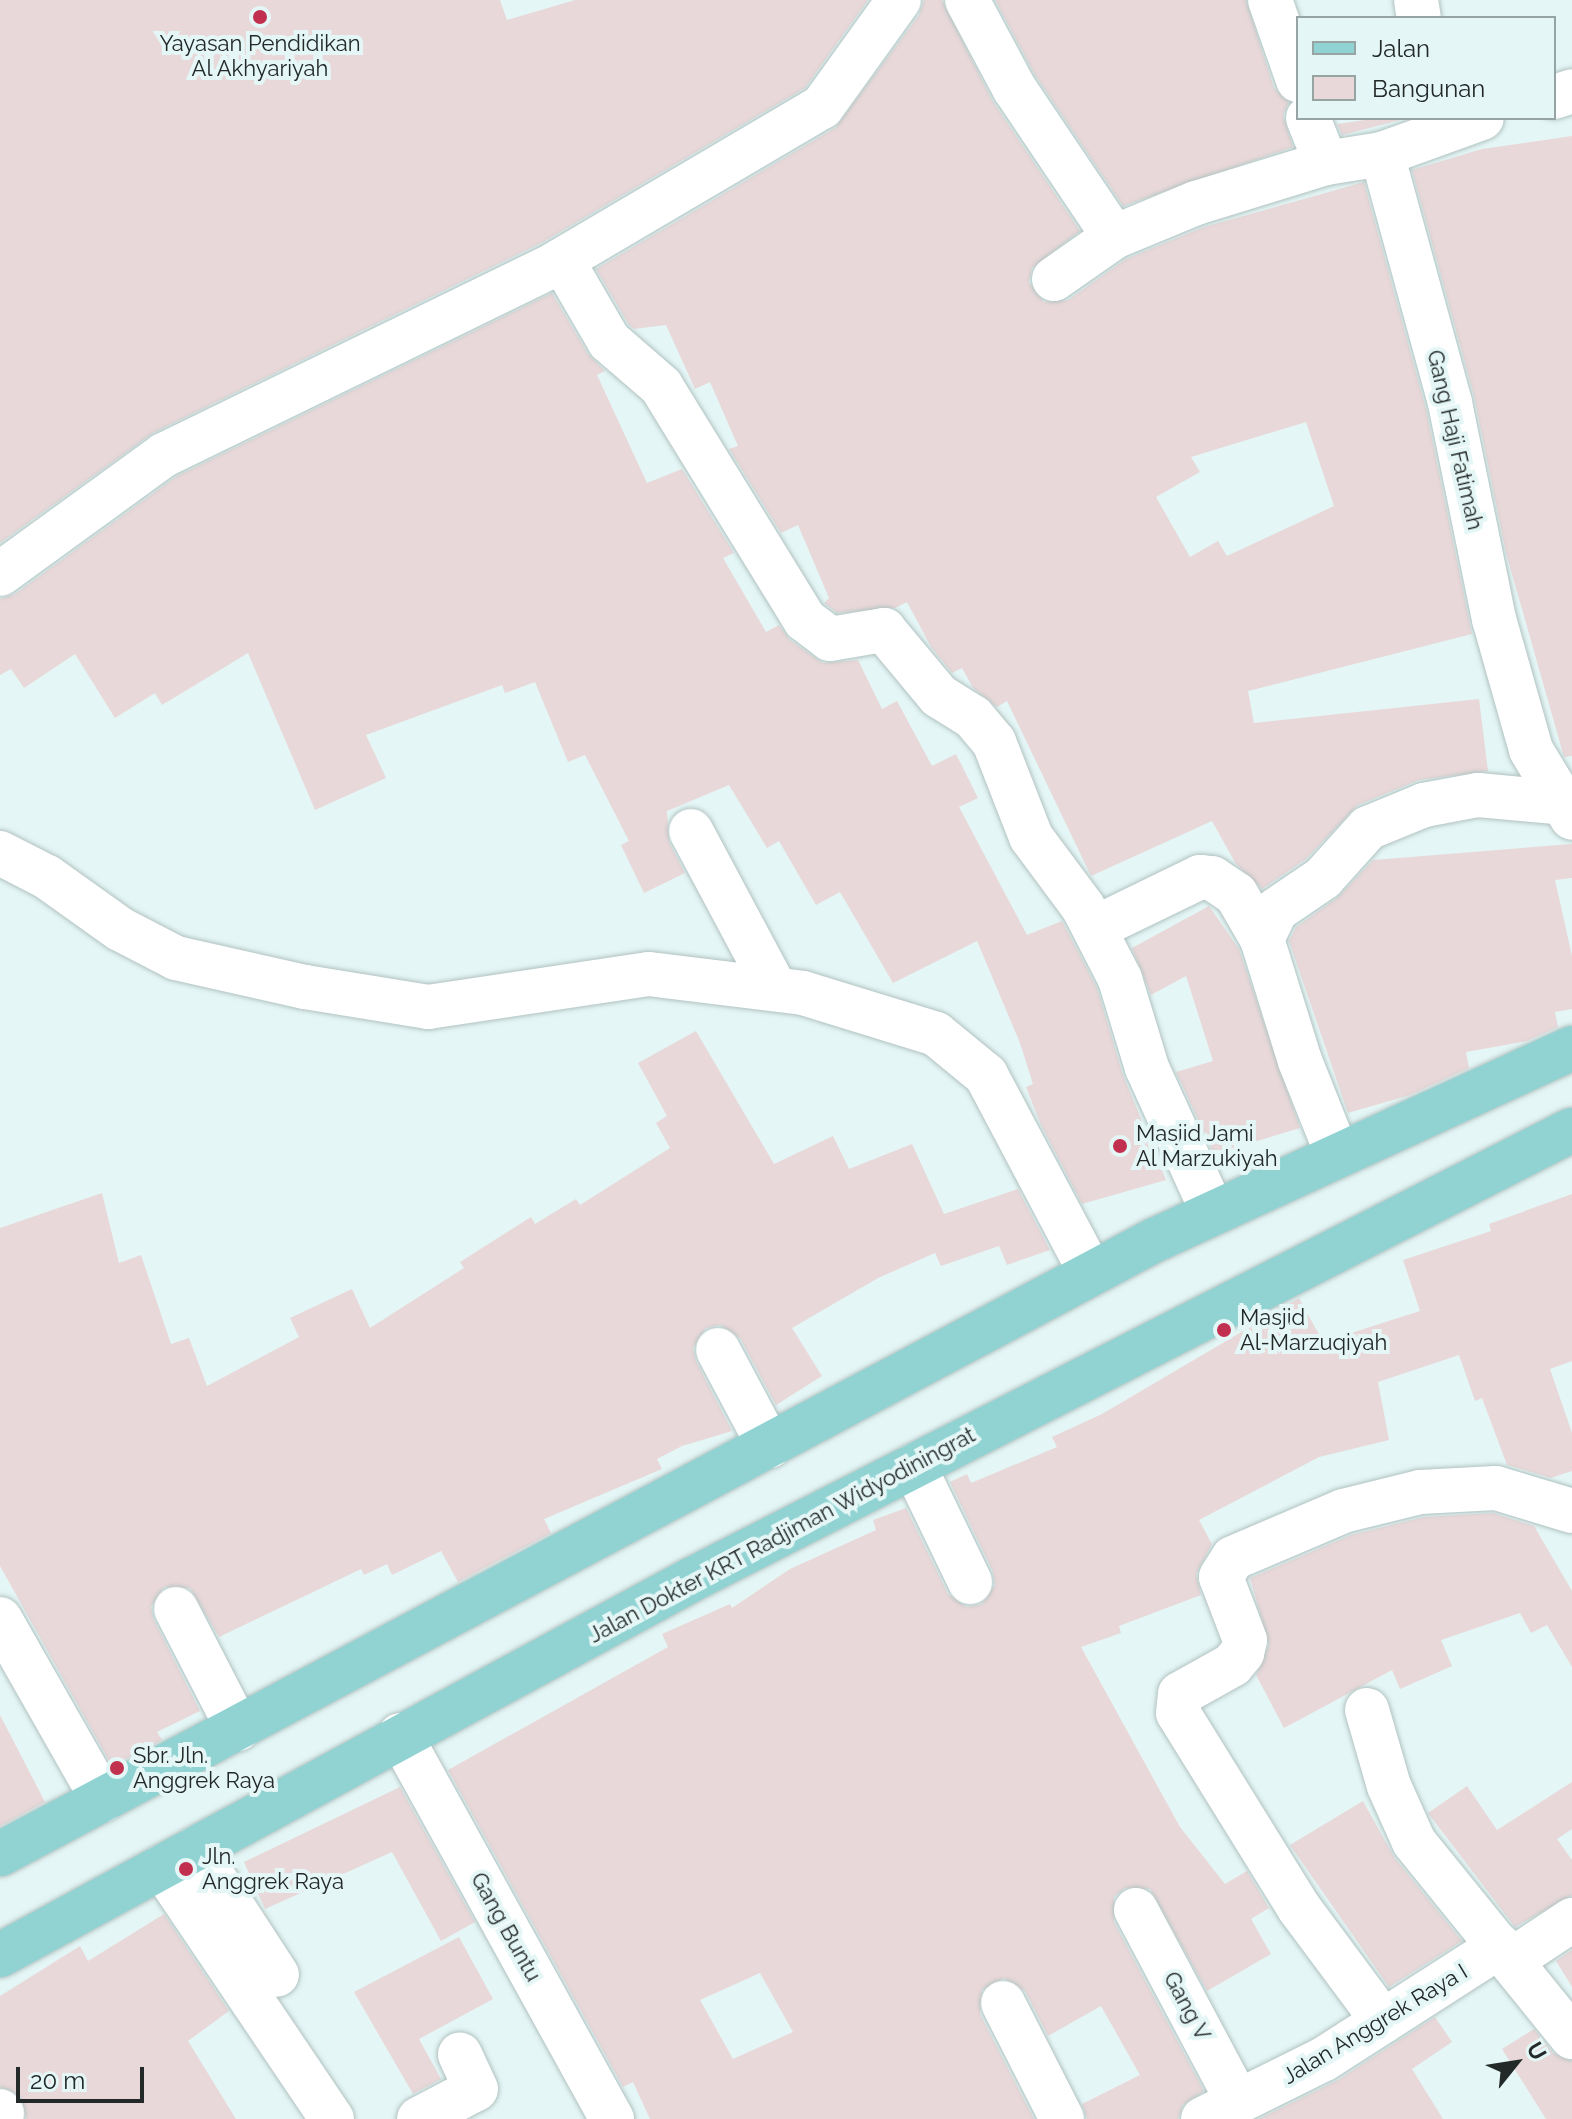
<!DOCTYPE html>
<style>
body{margin:0}
#map{position:relative;width:1572px;height:2119px;overflow:hidden;background:#e4f6f5;font-family:Raleway,sans-serif}
div>[style]{position:absolute}
[style*='--x']{left:calc(var(--x)*1px);top:calc(var(--y)*1px);width:calc(var(--w)*1px);rotate:calc(var(--a)*1deg)}
.building>*{inset:0;background:#e9d8d9}
.roads{filter:drop-shadow(0 0 2px #b1c2c1) drop-shadow(0 0 2px #b1c2c1)}
.minor>*{height:44px;margin:-22px;padding:0 22px;transform-origin:22px;border-radius:22px;background:#fff}
.major>*{height:44px;margin:-22px;padding:0 22px;transform-origin:22px;border-radius:22px;background:#91d3d3}
.dots>*{width:22px;height:22px;translate:-50% -50%;box-sizing:border-box;border:4px solid #e4f6f5;border-radius:50%}
span{translate:-50% -50%;white-space:nowrap;text-align:center;line-height:1.15;-webkit-text-stroke:8px #e4f6f5;paint-order:stroke}
.poi-label{font-size:22px;color:#222928}
.left{translate:0 -50%;text-align:left}
.street-label{font-size:22px;color:#222928}
.legend{position:absolute;left:1296px;top:16px;width:260px;height:104px;box-sizing:border-box;background:#e4f6f5;border:2px solid #96a4a3;margin:0;padding:10px 14px;list-style:none;font-size:24px;color:#222928}
.legend li{display:flex;align-items:center;gap:16px;height:40px}
.legend b{width:40px;border:2px solid #96a4a3}
.north{position:absolute;left:1476px;top:2023px;width:80px;height:80px;-webkit-text-stroke:6px #e4f6f5;paint-order:stroke;rotate:60deg;font-size:22px;font-weight:700;line-height:32px;text-align:center;color:#222928}
.north::after{content:'';display:block;margin:auto;width:28px;height:36px;background:#222928;clip-path:polygon(50% 0,100% 100%,50% 72%,0 100%)}
.scale{position:absolute;left:16px;top:2067px;width:128px;height:36px;box-sizing:border-box;border:4px solid #222928;border-top:0;padding-left:10px;font-size:24px;line-height:28px;white-space:nowrap;color:#222928;-webkit-text-stroke:6px #e4f6f5;paint-order:stroke}
</style>
<div id="map">
<div class="building">
<div style="clip-path:polygon(0 0,500px 0,507px 20px,575px 0,868px 0,805px 88px,543px 242px,153px 433px,0 543px)"></div>
<div style="clip-path:polygon(evenodd,924px 0,942px 0,992px 100px,1080px 231px,1032px 268px,1029px 282px,1044px 302px,1068px 300px,1126px 259px,1204px 227px,1364px 182px,1426px 409px,1472px 634px,1248px 691px,1254px 723px,1479px 699px,1488px 771px,1419px 780px,1358px 805px,1306px 859px,1262px 889px,1236px 864px,1212px 821px,1091px 876px,1007px 701px,997px 707px,973px 688px,962px 668px,952px 673px,931px 647px,907px 602px,895px 608px,837px 613px,824px 603px,829px 598px,798px 525px,781px 533px,729px 449px,738px 446px,710px 382px,695px 389px,666px 325px,634px 329px,629px 325px,596px 269px,835px 128px,919px 15px,924px 0,1306px 422px,1334px 506px,1227px 556px,1218px 541px,1190px 557px,1156px 497px,1200px 472px,1191px 457px,1306px 422px)"></div>
<div style="clip-path:polygon(995px 0,1246px 0,1274px 88px,1289px 102px,1283px 115px,1293px 147px,1123px 206px,1035px 75px)"></div>
<div style="clip-path:polygon(1379px 118px,1404px 119px,1342px 135px,1337px 124px)"></div>
<div style="clip-path:polygon(1572px 136px,1572px 756px,1564px 757px,1506px 553px,1474px 396px,1412px 170px,1482px 149px)"></div>
<div style="clip-path:polygon(552px 293px,588px 354px,605px 371px,597px 375px,647px 483px,682px 469px,734px 553px,723px 558px,766px 632px,779px 625px,790px 640px,823px 663px,858px 660px,882px 709px,897px 701px,932px 766px,956px 754px,978px 798px,959px 807px,1027px 935px,1062px 921px,1097px 988px,1123px 1075px,1166px 1180px,1082px 1204px,1041px 1125px,1026px 1087px,1033px 1084px,1020px 1043px,977px 941px,893px 983px,840px 892px,816px 905px,779px 841px,767px 848px,729px 785px,667px 811px,669px 842px,685px 873px,644px 893px,621px 845px,629px 841px,585px 755px,568px 762px,535px 682px,505px 693px,502px 685px,366px 735px,386px 778px,315px 810px,248px 653px,162px 705px,155px 693px,115px 718px,75px 654px,24px 688px,11px 669px,0 675px,0 599px,15px 594px,177px 476px)"></div>
<div style="clip-path:polygon(1572px 844px,1572px 878px,1555px 880px,1572px 956px,1572px 1009px,1555px 1012px,1558px 1027px,1527px 1041px,1466px 1052px,1469px 1068px,1410px 1095px,1348px 1113px,1289px 941px,1296px 927px,1337px 898px,1373px 860px)"></div>
<div style="clip-path:polygon(1209px 906px,1239px 949px,1300px 1128px,1214px 1154px,1176px 1072px,1213px 1061px,1186px 976px,1151px 995px,1132px 948px)"></div>
<div style="clip-path:polygon(696px 1031px,774px 1164px,833px 1136px,849px 1169px,912px 1144px,944px 1214px,1018px 1189px,1050px 1250px,1007px 1265px,999px 1246px,941px 1266px,935px 1253px,878px 1278px,792px 1328px,822px 1376px,776px 1405px,740px 1338px,720px 1325px,706px 1328px,693px 1348px,696px 1361px,732px 1431px,682px 1446px,657px 1459px,662px 1469px,544px 1519px,551px 1533px,458px 1582px,441px 1551px,392px 1575px,387px 1564px,364px 1575px,361px 1569px,219px 1637px,190px 1588px,164px 1587px,151px 1607px,154px 1620px,200px 1711px,157px 1732px,162px 1740px,112px 1766px,0 1566px,0 1228px,102px 1193px,119px 1263px,141px 1255px,171px 1344px,189px 1338px,207px 1386px,299px 1337px,290px 1318px,352px 1289px,370px 1328px,464px 1268px,460px 1262px,531px 1217px,535px 1224px,576px 1199px,580px 1205px,670px 1148px,656px 1123px,667px 1116px,638px 1063px)"></div>
<div style="clip-path:polygon(evenodd,1572px 1194px,1572px 1361px,1550px 1369px,1572px 1433px,1572px 1471px,1551px 1478px,1507px 1465px,1482px 1398px,1475px 1401px,1459px 1355px,1378px 1382px,1389px 1440px,1319px 1457px,1199px 1520px,1212px 1544px,1196px 1574px,1201px 1595px,1119px 1626px,1121px 1633px,1081px 1647px,1180px 1827px,1225px 1884px,1247px 1871px,1269px 1908px,1251px 1919px,1271px 1954px,1207px 1991px,1150px 1889px,1125px 1888px,1114px 1897px,1114px 1922px,1204px 2091px,1183px 2105px,1178px 2119px,1087px 2119px,1082px 2104px,1140px 2075px,1101px 2006px,1048px 2036px,1025px 1991px,1004px 1978px,982px 1990px,980px 2014px,1034px 2119px,650px 2119px,633px 2082px,623px 2087px,448px 1770px,668px 1647px,662px 1634px,730px 1604px,732px 1608px,790px 1569px,876px 1530px,873px 1520px,906px 1508px,948px 1594px,967px 1607px,982px 1604px,995px 1585px,993px 1572px,950px 1482px,967px 1474px,971px 1483px,1057px 1447px,1052px 1437px,1102px 1414px,1299px 1298px,1323px 1342px,1420px 1311px,1403px 1260px,1491px 1231px,1489px 1224px,1572px 1194px,760px 1973px,793px 2032px,733px 2059px,700px 2000px,760px 1973px)"></div>
<div style="clip-path:polygon(1493px 1513px,1534px 1526px,1572px 1591px,1572px 1667px,1547px 1625px,1531px 1633px,1520px 1613px,1441px 1640px,1452px 1666px,1400px 1689px,1392px 1670px,1284px 1728px,1256px 1675px,1269px 1645px,1250px 1578px,1351px 1535px,1424px 1517px)"></div>
<div style="clip-path:polygon(0 1715px,45px 1802px,0 1826px)"></div>
<div style="clip-path:polygon(1572px 1782px,1572px 1829px,1557px 1839px,1572px 1860px,1572px 1895px,1515px 1927px,1428px 1813px,1467px 1786px,1497px 1830px)"></div>
<div style="clip-path:polygon(400px 1787px,475px 1922px,441px 1941px,392px 1852px,265px 1909px,244px 1862px)"></div>
<div style="clip-path:polygon(1363px 1801px,1394px 1857px,1462px 1941px,1389px 1987px,1290px 1845px)"></div>
<div style="clip-path:polygon(164px 1914px,229px 2011px,188px 2041px,236px 2119px,26px 2119px,20px 2095px,0 2087px,0 1996px,80px 1946px,88px 1961px)"></div>
<div style="clip-path:polygon(459px 1937px,493px 1999px,419px 2039px,441px 2079px,413px 2094px,354px 1992px)"></div>
<div style="clip-path:polygon(1572px 1950px,1572px 1987px,1556px 1961px)"></div>
<div style="clip-path:polygon(1435px 2017px,1452px 2042px,1412px 2069px,1443px 2119px,1259px 2119px,1338px 2080px)"></div>
<div style="clip-path:polygon(1534px 2029px,1553px 2053px,1572px 2061px,1572px 2119px,1546px 2119px,1502px 2049px)"></div>
</div>
<div class="roads">
<div class="minor">
<div style="--x:967;--y:0;--w:100;--a:61.9"></div>
<div style="--x:1014;--y:88;--w:179;--a:56.1"></div>
<div style="--x:1270;--y:0;--w:85;--a:70.7"></div>
<div style="--x:1416;--y:0;--w:18;--a:81"></div>
<div style="--x:1554;--y:97;--w:19;--a:-18"></div>
<div style="--x:1308;--y:118;--w:48;--a:68.2"></div>
<div style="--x:1326;--y:163;--w:57;--a:-9.1"></div>
<div style="--x:1382;--y:154;--w:106;--a:-19.8"></div>
<div style="--x:1382;--y:154;--w:258;--a:74.7"></div>
<div style="--x:1450;--y:403;--w:220;--a:78.5"></div>
<div style="--x:1494;--y:619;--w:136;--a:74.2"></div>
<div style="--x:1531;--y:750;--w:79;--a:58.9"></div>
<div style="--x:562;--y:260;--w:94;--a:59.9"></div>
<div style="--x:609;--y:341;--w:69;--a:40.9"></div>
<div style="--x:661;--y:386;--w:275;--a:58.4"></div>
<div style="--x:805;--y:620;--w:31;--a:37"></div>
<div style="--x:830;--y:639;--w:55;--a:-9.5"></div>
<div style="--x:884;--y:630;--w:86;--a:50.2"></div>
<div style="--x:939;--y:696;--w:40;--a:32"></div>
<div style="--x:973;--y:717;--w:33;--a:50"></div>
<div style="--x:994;--y:742;--w:102;--a:68.7"></div>
<div style="--x:1031;--y:837;--w:87;--a:53.4"></div>
<div style="--x:1083;--y:907;--w:81;--a:62.8"></div>
<div style="--x:1120;--y:979;--w:93;--a:73.1"></div>
<div style="--x:1147;--y:1068;--w:159;--a:65.5"></div>
<div style="--x:1054;--y:279;--w:73;--a:-35"></div>
<div style="--x:1114;--y:237;--w:89;--a:-22.5"></div>
<div style="--x:1196;--y:203;--w:136;--a:-17.1"></div>
<div style="--x:0;--y:574;--w:203;--a:-36"></div>
<div style="--x:164;--y:455;--w:435;--a:-26"></div>
<div style="--x:555;--y:264;--w:310;--a:-30.5"></div>
<div style="--x:822;--y:107;--w:132;--a:-54.3"></div>
<div style="--x:691;--y:831;--w:178;--a:61.9"></div>
<div style="--x:0;--y:853;--w:53;--a:27.1"></div>
<div style="--x:47;--y:877;--w:90;--a:35.5"></div>
<div style="--x:120;--y:929;--w:63;--a:27.4"></div>
<div style="--x:176;--y:958;--w:132;--a:12.7"></div>
<div style="--x:305;--y:987;--w:125;--a:9.2"></div>
<div style="--x:428;--y:1007;--w:223;--a:-8.5"></div>
<div style="--x:649;--y:974;--w:155;--a:7"></div>
<div style="--x:803;--y:993;--w:139;--a:17.1"></div>
<div style="--x:936;--y:1034;--w:65;--a:39.4"></div>
<div style="--x:986;--y:1075;--w:224;--a:62.1"></div>
<div style="--x:1095;--y:928;--w:117;--a:-25.9"></div>
<div style="--x:1200;--y:877;--w:12;--a:5"></div>
<div style="--x:1212;--y:878;--w:29;--a:34"></div>
<div style="--x:1236;--y:894;--w:52;--a:60"></div>
<div style="--x:1262;--y:939;--w:128;--a:72.7"></div>
<div style="--x:1300;--y:1061;--w:100;--a:68.3"></div>
<div style="--x:1262;--y:939;--w:32;--a:-64"></div>
<div style="--x:1276;--y:910;--w:57;--a:-34.2"></div>
<div style="--x:1323;--y:878;--w:67;--a:-48"></div>
<div style="--x:1368;--y:828;--w:61;--a:-22.3"></div>
<div style="--x:1424;--y:805;--w:55;--a:-10.5"></div>
<div style="--x:1478;--y:795;--w:86;--a:5.3"></div>
<div style="--x:718;--y:1350;--w:109;--a:62"></div>
<div style="--x:914;--y:1466;--w:129;--a:64.2"></div>
<div style="--x:176;--y:1609;--w:135;--a:62.7"></div>
<div style="--x:0;--y:1619;--w:208;--a:60.4"></div>
<div style="--x:1367;--y:1710;--w:79;--a:73.9"></div>
<div style="--x:1389;--y:1786;--w:61;--a:65.9"></div>
<div style="--x:1414;--y:1842;--w:251;--a:51"></div>
<div style="--x:400;--y:1735;--w:439;--a:61.1"></div>
<div style="--x:195;--y:1849;--w:150;--a:56.9"></div>
<div style="--x:162;--y:1867;--w:304;--a:56"></div>
<div style="--x:1136;--y:1910;--w:217;--a:62"></div>
<div style="--x:1513;--y:1959;--w:71;--a:-33.5"></div>
<div style="--x:1003;--y:2003;--w:130;--a:63"></div>
<div style="--x:1383;--y:2021;--w:141;--a:-126.6"></div>
<div style="--x:1299;--y:1908;--w:229;--a:-121.8"></div>
<div style="--x:1178;--y:1713;--w:19;--a:-84"></div>
<div style="--x:1180;--y:1694;--w:60;--a:-29.1"></div>
<div style="--x:1232;--y:1665;--w:16;--a:-50"></div>
<div style="--x:1242;--y:1653;--w:13;--a:-77"></div>
<div style="--x:1245;--y:1640;--w:67;--a:-110.9"></div>
<div style="--x:1221;--y:1577;--w:22;--a:-58"></div>
<div style="--x:1233;--y:1558;--w:120;--a:-23.1"></div>
<div style="--x:1343;--y:1511;--w:79;--a:-13.9"></div>
<div style="--x:1420;--y:1492;--w:76;--a:-3"></div>
<div style="--x:1496;--y:1488;--w:79;--a:16.8"></div>
<div style="--x:0;--y:2111;--w:3;--a:45"></div>
<div style="--x:419;--y:2119;--w:64;--a:-27.8"></div>
<div style="--x:476;--y:2089;--w:38;--a:-115"></div>
<div style="--x:1203;--y:2119;--w:135;--a:-26.4"></div>
<div style="--x:1324;--y:2059;--w:209;--a:-32.7"></div>
</div>
<div class="major">
<div style="--x:0;--y:1854;--w:1308;--a:-28"></div>
<div style="--x:1155;--y:1240;--w:459;--a:-24.7"></div>
<div style="--x:0;--y:1955;--w:786;--a:-28.49"></div>
<div style="--x:691;--y:1580;--w:989;--a:-27.06"></div>
</div>
</div>
<div class="dots">
<div style="left:260px;top:17px;background:#c1304e"></div>
<div style="left:1120px;top:1146px;background:#c1304e"></div>
<div style="left:1224px;top:1330px;background:#c1304e"></div>
<div style="left:117px;top:1768px;background:#c1304e"></div>
<div style="left:186px;top:1869px;background:#c1304e"></div>
</div>
<div class="poi-label">
<span style="left:260px;top:56px">Yayasan Pendidikan<br>Al Akhyariyah</span>
<span class="left" style="left:1136px;top:1146px">Masjid Jami<br>Al Marzukiyah</span>
<span class="left" style="left:1240px;top:1330px">Masjid<br>Al-Marzuqiyah</span>
<span class="left" style="left:133px;top:1768px">Sbr. Jln.<br>Anggrek Raya</span>
<span class="left" style="left:202px;top:1869px">Jln.<br>Anggrek Raya</span>
</div>
<div class="street-label">
<span style="left:1455px;top:440px;rotate:77deg">Gang Haji Fatimah</span>
<span style="left:782px;top:1535px;rotate:-28deg">Jalan Dokter KRT Radjiman Widyodiningrat</span>
<span style="left:506px;top:1927px;rotate:61deg">Gang Buntu</span>
<span style="left:1187px;top:2006px;rotate:62deg">Gang V</span>
<span style="left:1375px;top:2024px;rotate:-31deg">Jalan Anggrek Raya I</span>
</div>
<ul class="legend">
<li><b style="height:10px;background:#91d3d3"></b>Jalan</li>
<li><b style="height:22px;background:#e9d8d9"></b>Bangunan</li>
</ul>
<div class="north">U</div>
<div class="scale">20 m</div>
</div>
